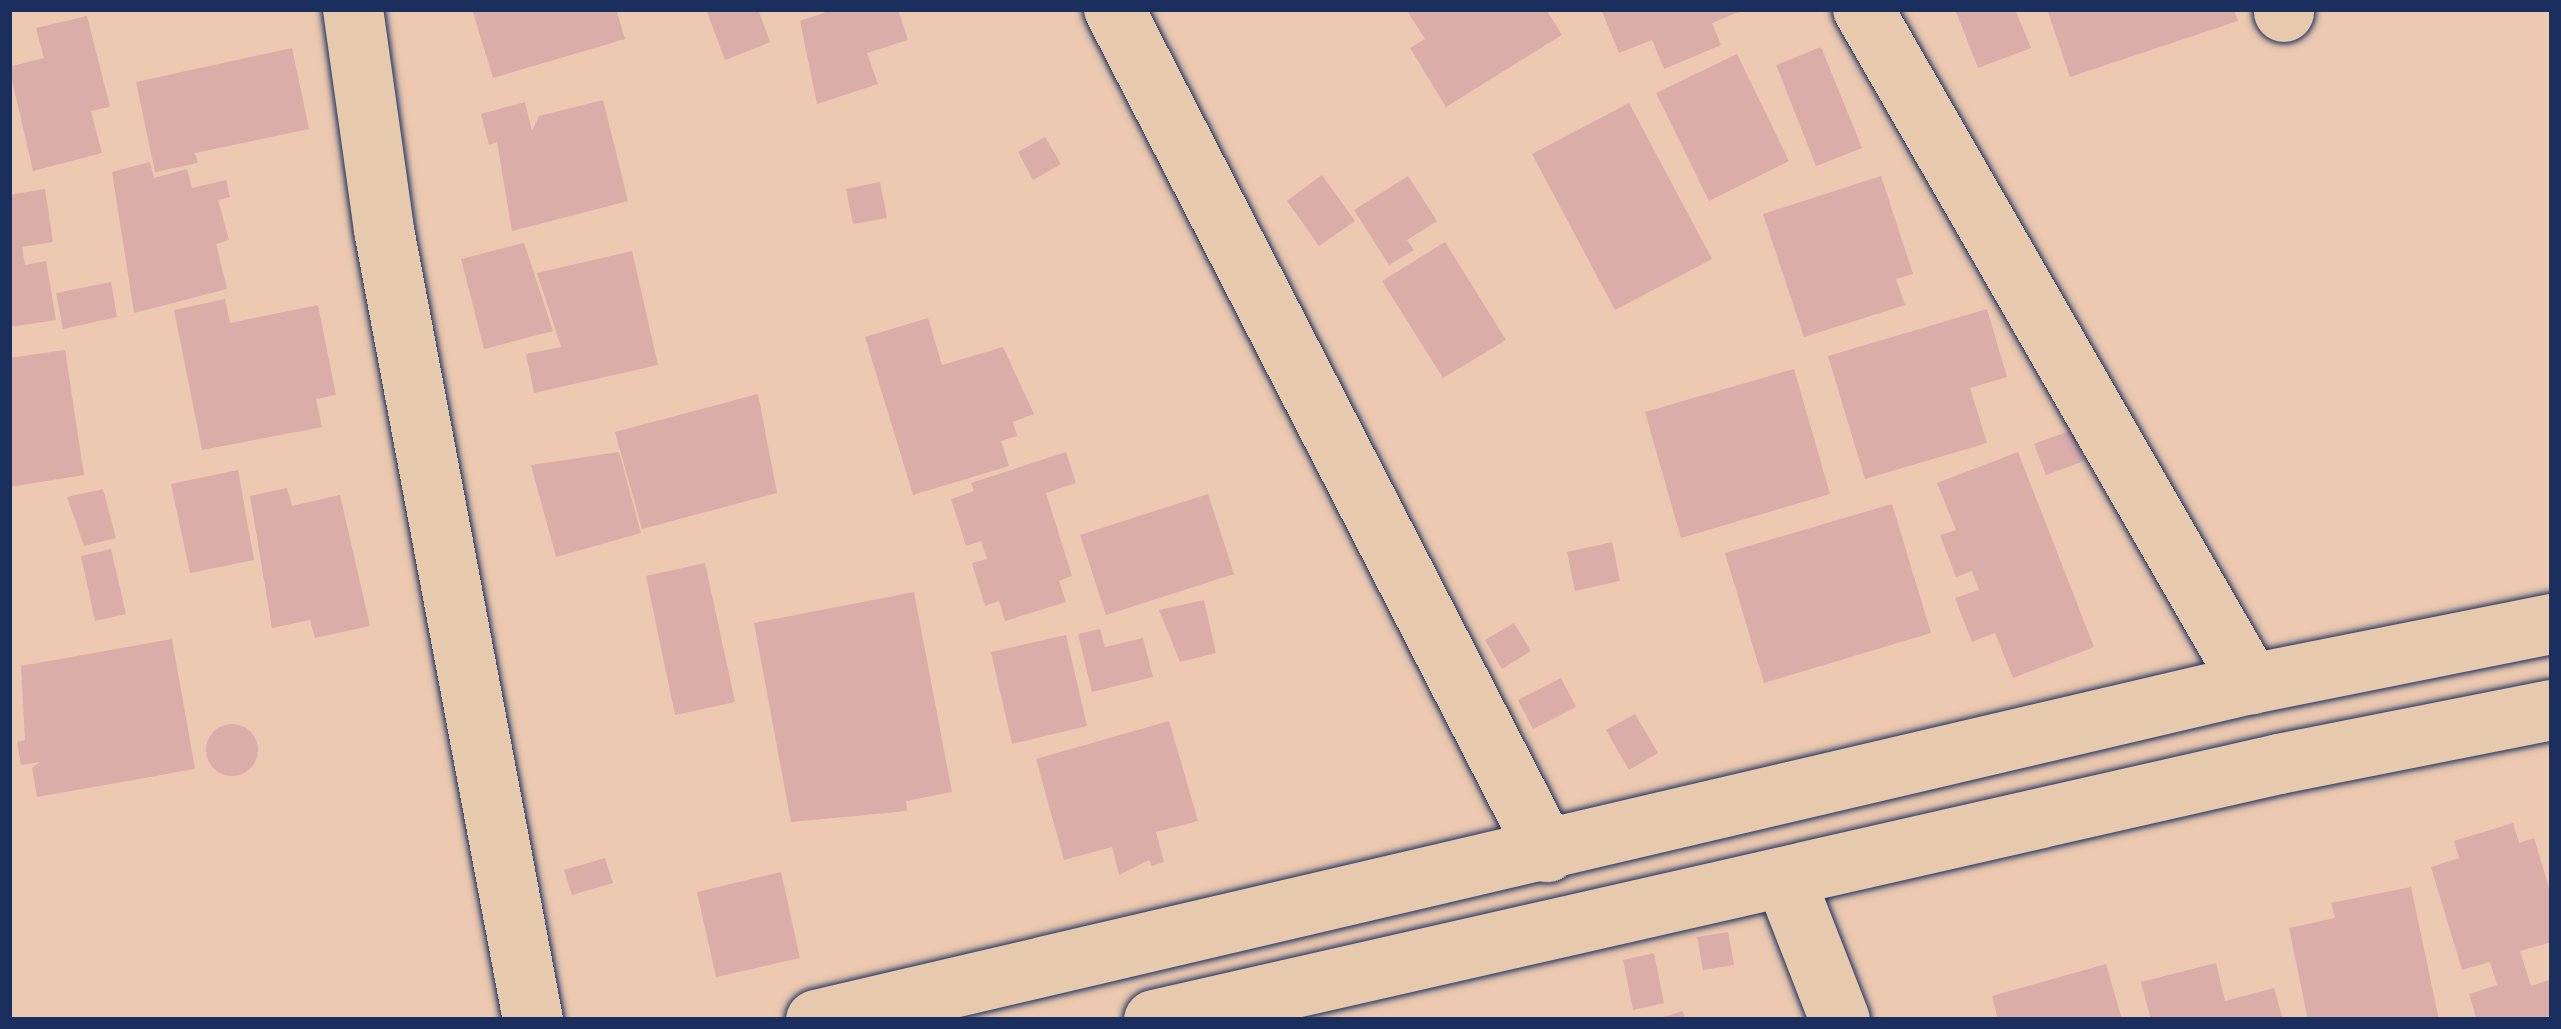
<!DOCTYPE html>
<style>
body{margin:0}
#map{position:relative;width:2561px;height:1029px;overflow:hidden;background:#ecc9b0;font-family:"Balsamiq Sans",sans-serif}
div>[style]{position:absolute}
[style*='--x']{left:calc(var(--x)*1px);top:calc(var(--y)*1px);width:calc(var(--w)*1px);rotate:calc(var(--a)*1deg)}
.building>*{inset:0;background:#dbada9}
.round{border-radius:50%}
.roads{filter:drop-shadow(0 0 3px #1b2f5e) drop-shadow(0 0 3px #1b2f5e)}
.minor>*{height:60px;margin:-30px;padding:0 30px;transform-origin:30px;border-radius:30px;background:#e7caae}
span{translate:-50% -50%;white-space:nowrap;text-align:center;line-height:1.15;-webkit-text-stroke:9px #e7caae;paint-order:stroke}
.frame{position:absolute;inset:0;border:12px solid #1b2f5e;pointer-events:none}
</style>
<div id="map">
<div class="building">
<div style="clip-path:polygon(472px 9px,616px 9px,625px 39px,493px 78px)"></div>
<div style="clip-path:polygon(706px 9px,758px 9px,770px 42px,725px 60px)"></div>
<div style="clip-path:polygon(835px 9px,898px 9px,908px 40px,867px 53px,878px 84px,817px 104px,800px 21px)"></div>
<div style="clip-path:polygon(1406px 9px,1546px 9px,1562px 35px,1446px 107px,1410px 48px,1425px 39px)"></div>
<div style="clip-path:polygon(1601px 9px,1746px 9px,1712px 23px,1721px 45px,1664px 69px,1652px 40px,1619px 53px)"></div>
<div style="clip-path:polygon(1955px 9px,2015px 9px,2031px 48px,1978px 68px)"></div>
<div style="clip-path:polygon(2047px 9px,2234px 9px,2238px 21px,2070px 77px)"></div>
<div style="clip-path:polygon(87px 16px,110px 107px,91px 111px,102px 153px,33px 171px,9px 67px,44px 58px,36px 28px)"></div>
<div style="clip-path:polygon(1821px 47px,1862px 148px,1816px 166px,1776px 65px)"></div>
<div style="clip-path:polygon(292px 48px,309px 129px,195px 153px,198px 163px,155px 172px,136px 82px)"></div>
<div style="clip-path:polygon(1737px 54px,1789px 161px,1709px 201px,1656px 93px)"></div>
<div style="clip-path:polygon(603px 100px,628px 201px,512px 231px,497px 142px,489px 145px,481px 114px,525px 102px,532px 131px,539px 116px)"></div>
<div style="clip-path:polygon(1629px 103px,1712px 259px,1615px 310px,1532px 154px)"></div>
<div style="clip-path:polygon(1045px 137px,1061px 164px,1033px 180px,1018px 152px)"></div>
<div style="clip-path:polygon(150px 162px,154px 178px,187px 169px,192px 188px,226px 180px,230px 197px,218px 200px,229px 240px,216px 244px,227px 289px,134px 313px,112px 172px)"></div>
<div style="clip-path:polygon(1322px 175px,1355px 221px,1319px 246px,1287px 201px)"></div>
<div style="clip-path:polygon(1408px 176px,1437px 221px,1407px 240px,1414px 250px,1389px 265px,1354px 210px)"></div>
<div style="clip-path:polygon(1881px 176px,1913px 274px,1896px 279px,1905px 305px,1804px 337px,1763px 214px)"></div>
<div style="clip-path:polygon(880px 182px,887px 218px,853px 224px,846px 189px)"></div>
<div style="clip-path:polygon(45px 189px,53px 242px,22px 247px,25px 265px,46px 261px,56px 320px,9px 327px,9px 195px)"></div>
<div style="clip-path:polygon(1445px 242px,1506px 340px,1443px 378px,1382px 281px)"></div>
<div style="clip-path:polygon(524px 243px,553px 331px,484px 349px,461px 259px)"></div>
<div style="clip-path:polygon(632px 251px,658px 365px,534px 393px,526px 354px,561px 347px,537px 273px)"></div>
<div style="clip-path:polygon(111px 282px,117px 317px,63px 329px,56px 293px)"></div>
<div style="clip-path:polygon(225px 299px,230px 323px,318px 305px,336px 395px,316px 399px,322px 427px,202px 450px,174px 310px)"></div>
<div style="clip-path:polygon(1987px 309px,2007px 377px,1970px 388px,1987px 443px,1865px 479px,1828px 356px)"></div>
<div style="clip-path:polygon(928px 318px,942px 365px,1003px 347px,1034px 414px,1013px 422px,1017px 436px,1001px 441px,1009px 466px,913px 495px,865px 337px)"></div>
<div style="clip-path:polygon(65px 350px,84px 475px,9px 487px,9px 358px)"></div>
<div style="clip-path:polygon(1794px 369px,1830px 494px,1681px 538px,1645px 412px)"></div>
<div style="clip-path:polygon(758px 394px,777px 493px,642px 529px,615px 432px)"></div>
<div style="clip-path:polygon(2072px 430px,2084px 461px,2046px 475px,2034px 444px)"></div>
<div style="clip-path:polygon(619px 452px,641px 533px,556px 557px,531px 465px)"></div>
<div style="clip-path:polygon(1066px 452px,1076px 483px,1046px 493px,1072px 576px,1059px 581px,1066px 602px,1005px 621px,999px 601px,985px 606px,972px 563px,987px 559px,981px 541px,966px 546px,951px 499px,974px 491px,971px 483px)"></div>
<div style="clip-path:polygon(2018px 452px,2094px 647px,2013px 678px,1995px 633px,1972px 642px,1955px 598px,1979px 590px,1972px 571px,1956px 577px,1940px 535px,1956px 530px,1937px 483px)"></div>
<div style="clip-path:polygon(238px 470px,254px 560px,190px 573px,171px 484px)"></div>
<div style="clip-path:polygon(287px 488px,292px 506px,340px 495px,370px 626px,315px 638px,310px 620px,272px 628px,250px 496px)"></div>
<div style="clip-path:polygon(103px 489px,116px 538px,84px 546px,67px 497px)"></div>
<div style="clip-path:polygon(1208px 494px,1234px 574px,1106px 615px,1080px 535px)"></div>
<div style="clip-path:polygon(1892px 504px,1931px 633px,1764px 683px,1725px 553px)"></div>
<div style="clip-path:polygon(1612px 542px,1620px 581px,1575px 591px,1567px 552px)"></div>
<div style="clip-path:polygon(111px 549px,126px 614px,95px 621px,81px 556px)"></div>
<div style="clip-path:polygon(705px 563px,735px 702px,675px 715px,646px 576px)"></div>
<div style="clip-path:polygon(914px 592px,952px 792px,906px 801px,907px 811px,791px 822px,754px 623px)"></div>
<div style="clip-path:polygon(1204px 600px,1216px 653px,1180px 662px,1159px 610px)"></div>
<div style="clip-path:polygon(1514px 623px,1531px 651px,1502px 669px,1485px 640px)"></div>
<div style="clip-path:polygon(1100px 629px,1105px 647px,1143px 638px,1153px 677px,1092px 692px,1078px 634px)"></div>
<div style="clip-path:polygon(1066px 635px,1087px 726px,1012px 744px,991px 652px)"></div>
<div style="clip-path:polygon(172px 639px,195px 769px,37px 797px,32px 768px,40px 762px,21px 765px,17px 742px,25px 740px,21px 666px)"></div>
<div style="clip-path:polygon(1561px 678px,1576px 707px,1533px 729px,1518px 700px)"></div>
<div style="clip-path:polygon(1635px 714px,1658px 753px,1629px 770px,1606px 730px)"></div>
<div style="clip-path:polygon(1169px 721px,1198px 821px,1156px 832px,1164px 862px,1152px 866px,1149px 860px,1119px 875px,1112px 847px,1064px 860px,1036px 759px)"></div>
<div class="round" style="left:206px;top:724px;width:52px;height:52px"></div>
<div style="clip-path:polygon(2513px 823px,2519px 843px,2534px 838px,2552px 898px,2552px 942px,2520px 951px,2531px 986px,2552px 979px,2552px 1020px,2477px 1020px,2469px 994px,2497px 985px,2490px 962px,2462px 970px,2431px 867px,2459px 858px,2454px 841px)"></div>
<div style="clip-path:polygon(605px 858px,613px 883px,572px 895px,564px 870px)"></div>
<div style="clip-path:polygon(781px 872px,800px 958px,716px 977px,697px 892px)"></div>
<div style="clip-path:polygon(2411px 887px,2439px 1020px,2308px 1020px,2289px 928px,2335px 918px,2331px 903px)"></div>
<div style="clip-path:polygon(1728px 932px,1734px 965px,1703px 970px,1697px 937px)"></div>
<div style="clip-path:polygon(1654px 953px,1664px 1003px,1633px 1010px,1623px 960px)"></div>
<div style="clip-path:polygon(2216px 963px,2225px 1001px,2274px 988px,2283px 1020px,2151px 1020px,2141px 982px)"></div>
<div style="clip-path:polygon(2106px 964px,2122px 1020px,1998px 1020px,1992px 996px)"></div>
<div style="clip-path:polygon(1683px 1011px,1685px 1020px,1656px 1020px,1656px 1019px)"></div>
</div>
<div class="roads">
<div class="minor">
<div style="--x:353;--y:9;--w:223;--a:82"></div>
<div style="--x:384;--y:230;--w:804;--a:79.32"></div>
<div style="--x:1114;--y:9;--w:948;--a:62.81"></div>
<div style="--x:1863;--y:9;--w:779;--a:60.11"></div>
<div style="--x:2284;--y:9;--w:3;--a:90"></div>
<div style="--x:1785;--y:879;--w:151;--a:68.7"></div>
<div style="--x:816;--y:1020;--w:1474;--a:-13.18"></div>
<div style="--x:2251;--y:684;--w:307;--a:-11.3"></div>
<div style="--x:1154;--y:1020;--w:1154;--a:-12.82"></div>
<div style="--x:2279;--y:764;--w:278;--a:-11.2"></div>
</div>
</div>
<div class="frame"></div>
</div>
